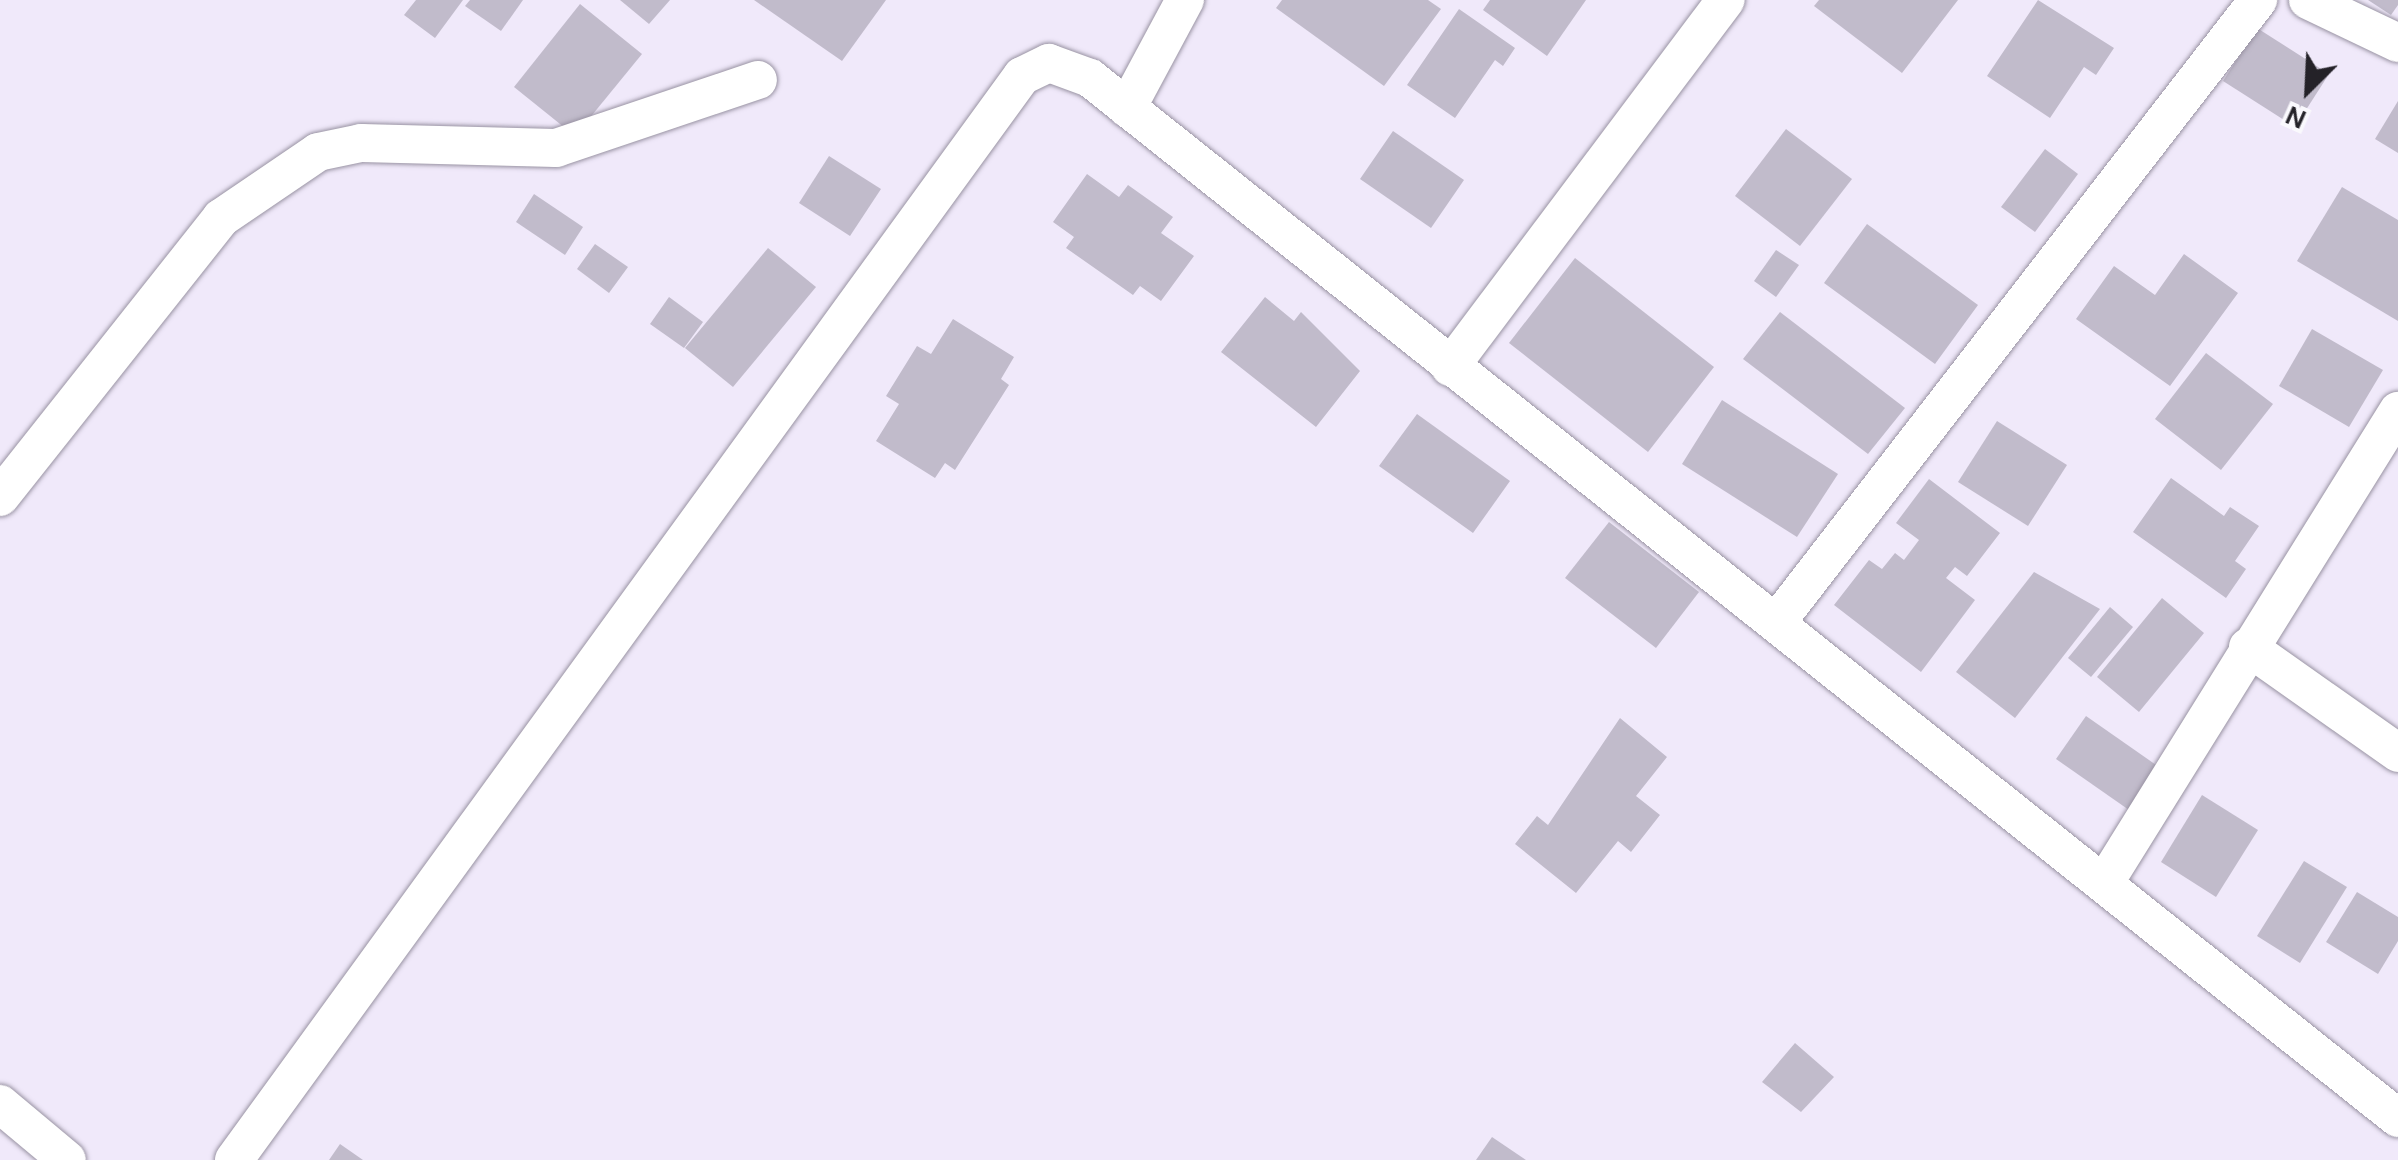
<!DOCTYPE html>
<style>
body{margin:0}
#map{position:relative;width:2398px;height:1160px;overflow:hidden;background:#f0e9fa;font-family:Karla,sans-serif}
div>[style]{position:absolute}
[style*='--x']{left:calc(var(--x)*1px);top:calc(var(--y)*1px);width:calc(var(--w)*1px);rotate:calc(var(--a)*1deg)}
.building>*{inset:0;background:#c1bbcb}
.roads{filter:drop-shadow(0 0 2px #9993a3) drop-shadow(0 0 2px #9993a3)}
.street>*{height:38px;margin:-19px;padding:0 19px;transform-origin:19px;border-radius:19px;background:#fff}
span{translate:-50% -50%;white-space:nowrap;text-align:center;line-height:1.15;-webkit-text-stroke:8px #faf9fd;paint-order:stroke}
.north{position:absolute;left:2258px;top:40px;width:100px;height:100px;-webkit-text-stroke:8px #faf9fd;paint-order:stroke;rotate:204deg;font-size:28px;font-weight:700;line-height:40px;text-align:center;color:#242228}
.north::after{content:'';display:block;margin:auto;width:35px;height:45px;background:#242228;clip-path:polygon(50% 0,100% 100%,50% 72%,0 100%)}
</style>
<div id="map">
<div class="building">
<div style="clip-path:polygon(416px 0,463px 0,435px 38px,404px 15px)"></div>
<div style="clip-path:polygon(470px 0,523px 0,501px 31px,465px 6px)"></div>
<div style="clip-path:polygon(620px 0,670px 0,649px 24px)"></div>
<div style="clip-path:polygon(754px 0,886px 0,842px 61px)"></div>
<div style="clip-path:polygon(1282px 0,1428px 0,1441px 9px,1384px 86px,1276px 8px)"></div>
<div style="clip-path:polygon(1490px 0,1586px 0,1547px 56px,1483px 10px)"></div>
<div style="clip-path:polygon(1819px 0,1958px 0,1902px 73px,1814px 6px)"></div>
<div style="clip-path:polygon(2038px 0,2114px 48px,2096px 75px,2084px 67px,2050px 118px,1987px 76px)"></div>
<div style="clip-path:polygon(2368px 0,2398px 0,2398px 5px,2391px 15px)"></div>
<div style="clip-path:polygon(580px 4px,642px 54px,575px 136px,514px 87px)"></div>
<div style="clip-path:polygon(1459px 9px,1515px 48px,1503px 66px,1495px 60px,1455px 118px,1407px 85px)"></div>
<div style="clip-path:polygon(2257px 28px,2329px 74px,2295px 127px,2223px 81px)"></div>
<div style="clip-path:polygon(2398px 101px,2398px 153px,2375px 139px)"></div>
<div style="clip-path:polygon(1786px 129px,1852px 179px,1800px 246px,1735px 196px)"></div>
<div style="clip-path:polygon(1393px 131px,1464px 180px,1431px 228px,1360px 179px)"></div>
<div style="clip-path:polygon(2045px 149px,2078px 174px,2035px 232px,2001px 207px)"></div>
<div style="clip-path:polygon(829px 156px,881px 189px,850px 236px,799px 203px)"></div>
<div style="clip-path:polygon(1087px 174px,1119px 197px,1128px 185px,1173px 217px,1161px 233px,1194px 256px,1161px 301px,1140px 286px,1133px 295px,1066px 248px,1074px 237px,1053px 222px)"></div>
<div style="clip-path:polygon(2342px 187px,2398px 220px,2398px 321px,2297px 261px)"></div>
<div style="clip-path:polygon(534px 194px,583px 227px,565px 255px,516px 222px)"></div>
<div style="clip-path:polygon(1867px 224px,1978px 305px,1935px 364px,1824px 283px)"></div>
<div style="clip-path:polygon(595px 244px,628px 267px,609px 293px,577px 269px)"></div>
<div style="clip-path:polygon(768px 248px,816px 287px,733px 387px,685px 348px)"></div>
<div style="clip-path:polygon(1776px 250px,1799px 265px,1776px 297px,1754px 281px)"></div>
<div style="clip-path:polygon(2184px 254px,2238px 293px,2170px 386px,2076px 319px,2114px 266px,2155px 295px)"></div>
<div style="clip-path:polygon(1575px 258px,1714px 367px,1648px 452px,1509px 343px)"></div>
<div style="clip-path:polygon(669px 297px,703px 322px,684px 348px,650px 324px)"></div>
<div style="clip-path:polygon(1265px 297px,1294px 321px,1301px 312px,1360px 371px,1316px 427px,1221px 352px)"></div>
<div style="clip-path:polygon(1780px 312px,1905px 408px,1868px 454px,1743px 359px)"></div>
<div style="clip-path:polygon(953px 319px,1014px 357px,1001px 379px,1009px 385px,955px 470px,945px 463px,935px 478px,876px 441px,899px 404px,886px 396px,917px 346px,931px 354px)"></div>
<div style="clip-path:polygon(2312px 329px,2383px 370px,2349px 427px,2279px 386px)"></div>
<div style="clip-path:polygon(2206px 353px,2273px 404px,2221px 470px,2155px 419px)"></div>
<div style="clip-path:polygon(1722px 400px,1838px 474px,1797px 537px,1682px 464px)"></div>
<div style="clip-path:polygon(1417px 414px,1510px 481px,1473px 533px,1379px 466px)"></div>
<div style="clip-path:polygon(1997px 421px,2067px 465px,2028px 526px,1958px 482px)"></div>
<div style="clip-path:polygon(2171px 478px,2224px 516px,2230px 507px,2259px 526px,2235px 561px,2246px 569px,2226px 598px,2133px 532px)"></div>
<div style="clip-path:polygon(1929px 479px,2000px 533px,1967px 576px,1955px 567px,1946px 578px,1975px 600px,1921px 672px,1834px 605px,1869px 560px,1882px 569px,1895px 553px,1904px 560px,1919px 540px,1896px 523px)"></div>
<div style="clip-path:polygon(1609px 522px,1699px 592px,1656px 648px,1565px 578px)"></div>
<div style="clip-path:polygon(2034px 572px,2100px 609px,2015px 718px,1956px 672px)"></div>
<div style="clip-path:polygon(2162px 598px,2204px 633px,2139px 712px,2097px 677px)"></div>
<div style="clip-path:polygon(2110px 607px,2133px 627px,2091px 677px,2068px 658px)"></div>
<div style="clip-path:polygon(2086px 716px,2159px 767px,2129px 810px,2056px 759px)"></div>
<div style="clip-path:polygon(1620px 718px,1667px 757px,1636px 796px,1660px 815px,1631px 852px,1618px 841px,1576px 893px,1515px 844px,1537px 816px,1548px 825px)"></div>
<div style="clip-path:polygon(2202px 795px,2258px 830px,2216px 897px,2161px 862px)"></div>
<div style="clip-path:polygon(2304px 861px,2347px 887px,2300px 963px,2257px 936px)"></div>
<div style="clip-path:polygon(2357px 892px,2398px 917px,2398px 941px,2378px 974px,2326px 942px)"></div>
<div style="clip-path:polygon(1795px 1043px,1834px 1077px,1801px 1112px,1762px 1082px)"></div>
<div style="clip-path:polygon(1492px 1137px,1526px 1160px,1476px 1160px)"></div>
<div style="clip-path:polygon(340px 1144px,363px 1160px,329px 1160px)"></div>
</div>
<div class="roads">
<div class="street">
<div style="--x:2308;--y:0;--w:100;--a:25.5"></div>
<div style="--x:1127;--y:108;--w:123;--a:-61.8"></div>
<div style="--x:1450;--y:367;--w:459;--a:-53.1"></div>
<div style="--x:0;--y:497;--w:356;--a:-51.6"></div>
<div style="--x:221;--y:218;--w:117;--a:-34.2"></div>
<div style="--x:318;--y:152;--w:44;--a:-11.8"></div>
<div style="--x:361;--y:143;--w:195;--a:1.5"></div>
<div style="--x:556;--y:148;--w:213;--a:-18.6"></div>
<div style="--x:1776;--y:623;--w:788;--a:-52.27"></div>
<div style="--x:2248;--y:647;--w:184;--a:35.2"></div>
<div style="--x:2105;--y:882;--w:555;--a:-58.12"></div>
<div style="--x:0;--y:1104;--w:87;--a:39.9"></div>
<div style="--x:234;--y:1160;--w:1340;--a:-53.99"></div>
<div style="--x:1022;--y:76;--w:30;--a:-26"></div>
<div style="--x:1049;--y:63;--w:44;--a:20.1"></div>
<div style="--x:1090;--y:78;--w:1671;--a:38.49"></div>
</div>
</div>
<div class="north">N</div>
</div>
